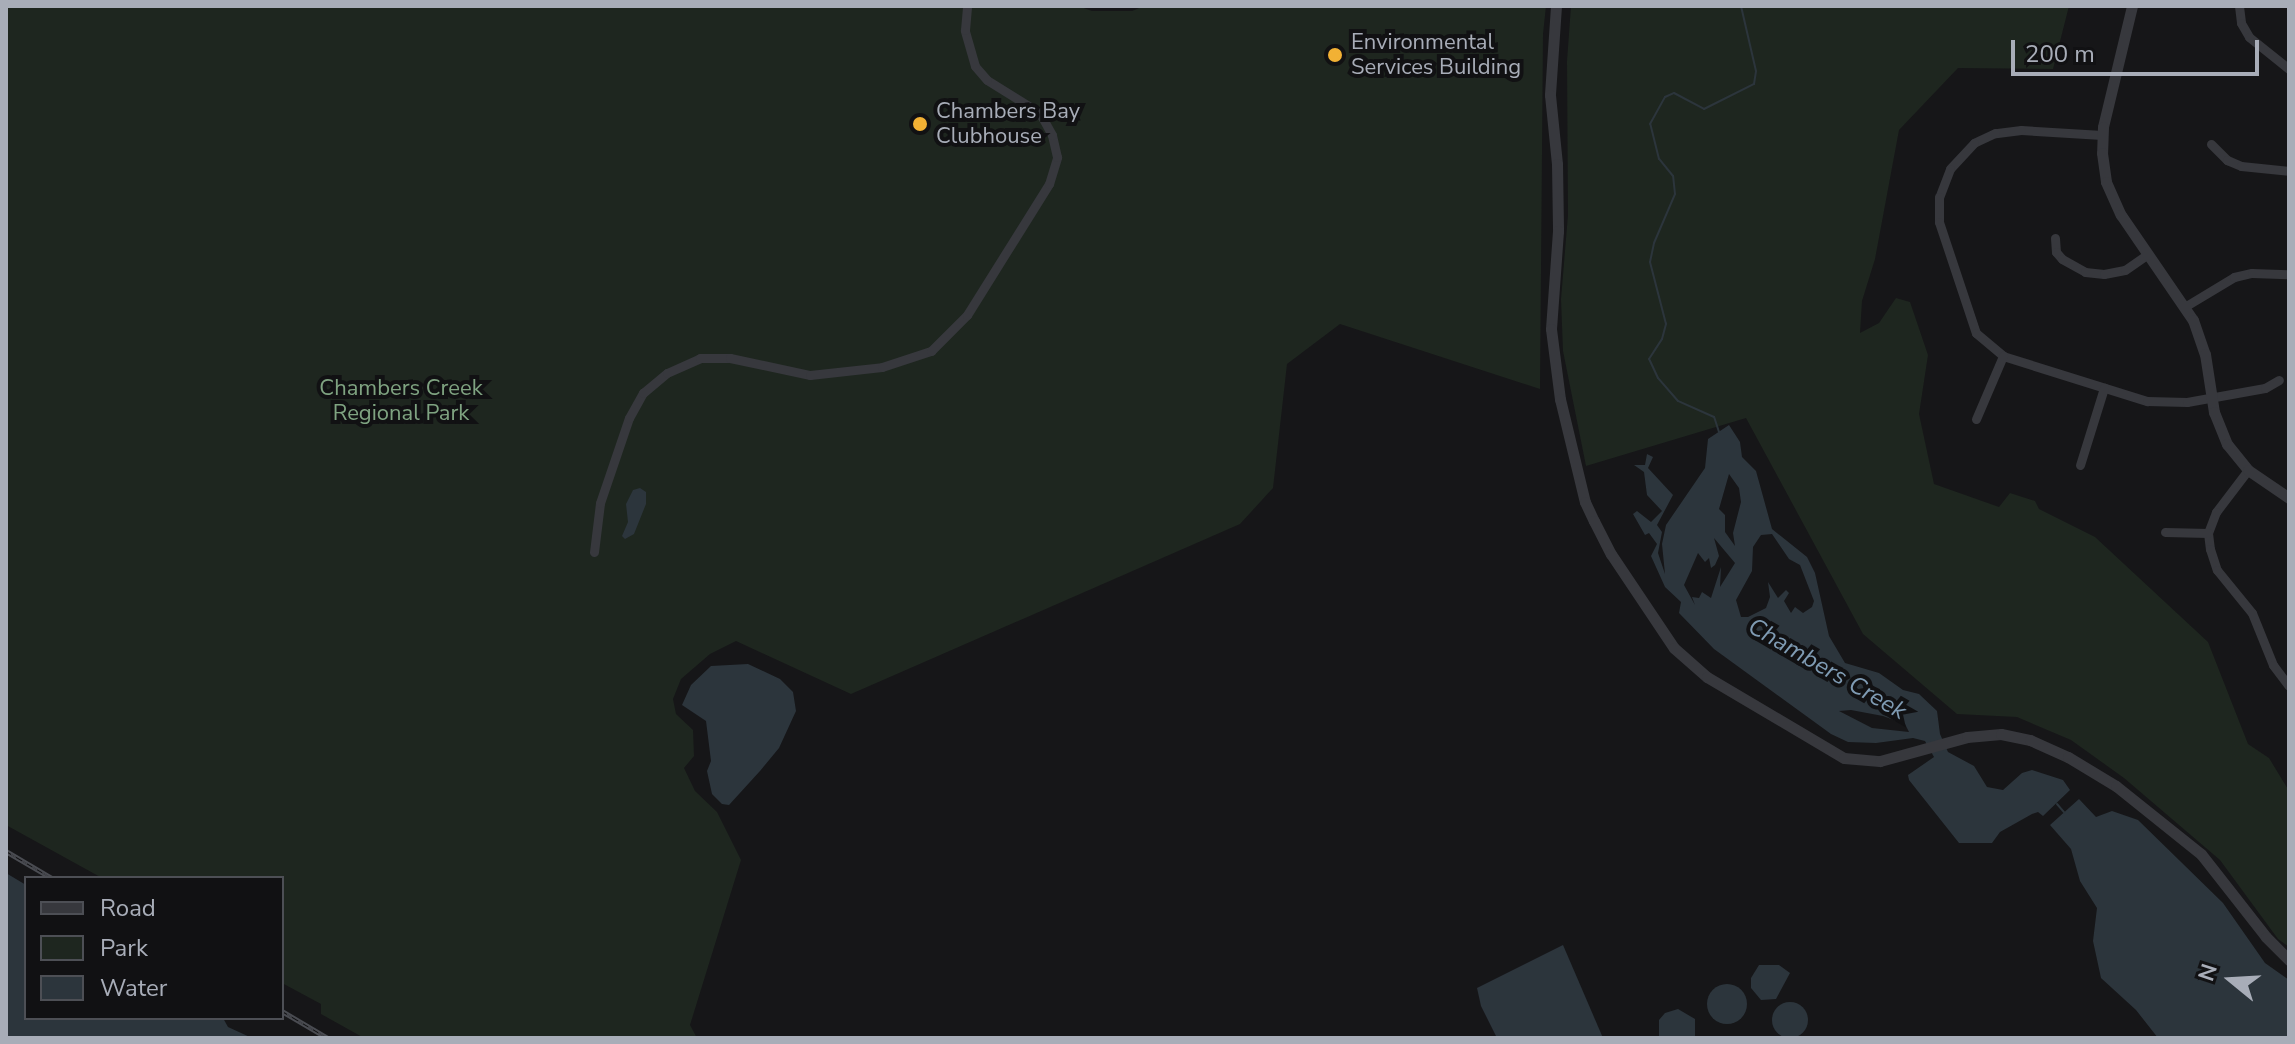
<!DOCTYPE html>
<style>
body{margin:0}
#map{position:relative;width:2295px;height:1044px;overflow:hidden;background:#161618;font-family:"Nunito Sans",sans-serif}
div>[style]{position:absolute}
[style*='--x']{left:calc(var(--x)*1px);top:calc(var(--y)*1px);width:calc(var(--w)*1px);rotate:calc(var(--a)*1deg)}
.green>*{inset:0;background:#1e261f}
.water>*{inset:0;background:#2c353c}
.round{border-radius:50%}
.stream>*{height:2px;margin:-1px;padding:0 1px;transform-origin:1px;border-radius:1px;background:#2c353c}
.minor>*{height:9px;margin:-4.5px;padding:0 4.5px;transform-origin:4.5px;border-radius:4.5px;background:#37383d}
.tertiary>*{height:11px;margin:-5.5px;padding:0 5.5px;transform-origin:5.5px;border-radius:5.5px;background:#37383d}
.rail>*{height:5px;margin-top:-2.5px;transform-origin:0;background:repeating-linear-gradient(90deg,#111113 0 6px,#4a4c52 0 12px);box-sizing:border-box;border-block:2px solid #4a4c52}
.dots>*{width:22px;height:22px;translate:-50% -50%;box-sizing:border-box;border:4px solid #111113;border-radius:50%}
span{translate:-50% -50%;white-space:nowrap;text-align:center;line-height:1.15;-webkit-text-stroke:8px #111113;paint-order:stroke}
.poi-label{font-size:22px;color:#a8adb8}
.left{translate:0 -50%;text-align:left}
.park-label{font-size:22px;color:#7fa381}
.water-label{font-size:24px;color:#7f9bb3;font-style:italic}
.frame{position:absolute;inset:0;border:8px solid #a8adb8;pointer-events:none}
.legend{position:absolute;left:24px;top:876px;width:260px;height:144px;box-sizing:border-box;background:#111113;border:2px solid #4d4f55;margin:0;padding:10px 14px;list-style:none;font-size:24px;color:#a8adb8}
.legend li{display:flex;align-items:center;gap:16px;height:40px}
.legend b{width:40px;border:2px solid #4d4f55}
.north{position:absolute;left:2191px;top:940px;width:80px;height:80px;-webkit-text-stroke:6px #111113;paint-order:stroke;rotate:288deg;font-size:22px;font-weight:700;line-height:32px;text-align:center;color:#a8adb8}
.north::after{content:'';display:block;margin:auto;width:28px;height:36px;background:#a8adb8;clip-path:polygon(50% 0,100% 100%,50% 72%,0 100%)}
.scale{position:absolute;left:2011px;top:40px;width:248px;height:36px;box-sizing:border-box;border:4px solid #a8adb8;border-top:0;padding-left:10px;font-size:24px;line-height:28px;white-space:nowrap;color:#a8adb8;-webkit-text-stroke:6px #111113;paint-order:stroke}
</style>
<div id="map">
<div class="green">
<div style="clip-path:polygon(6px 6px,1078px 6px,1092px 11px,1132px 11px,1144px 6px,1546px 6px,1543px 34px,1540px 389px,1340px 324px,1287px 364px,1273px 488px,1240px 524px,851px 694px,736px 641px,710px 654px,681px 679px,673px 699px,676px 714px,693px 730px,694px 756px,684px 768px,695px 791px,717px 812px,741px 860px,690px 1025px,697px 1038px,364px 1038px,321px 1014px,321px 1004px,282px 983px,282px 878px,102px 878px,6px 825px)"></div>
<div style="clip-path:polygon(1571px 6px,2069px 6px,2053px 69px,1958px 68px,1899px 130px,1875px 259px,1862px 301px,1860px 333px,1879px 323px,1896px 298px,1910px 302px,1928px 355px,1919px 414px,1934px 484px,1999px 507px,2010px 493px,2035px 501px,2039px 509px,2095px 537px,2208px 642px,2248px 744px,2269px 758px,2289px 791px,2289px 947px,2278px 939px,2220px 860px,2124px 778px,2071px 740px,2017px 717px,1957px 714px,1863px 634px,1746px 418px,1586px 466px,1563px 351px,1561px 299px,1568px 215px,1567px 61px)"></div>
</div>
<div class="water">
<div style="clip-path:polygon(evenodd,1729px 425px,1740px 442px,1742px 457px,1756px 471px,1772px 529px,1807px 557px,1815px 573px,1829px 636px,1845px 663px,1879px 673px,1903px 690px,1919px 694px,1937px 711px,1940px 734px,1948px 752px,1974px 766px,1987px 787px,2003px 790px,2022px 773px,2032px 770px,2063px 780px,2070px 790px,2043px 816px,2038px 812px,2032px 814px,2000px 832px,1992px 843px,1959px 843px,1909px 780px,1908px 775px,1934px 757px,1925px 741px,1913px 738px,1876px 743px,1848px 742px,1831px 734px,1714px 649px,1679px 613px,1681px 602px,1665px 587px,1651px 556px,1657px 544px,1649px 533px,1645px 535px,1633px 514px,1637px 511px,1651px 522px,1662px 511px,1647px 495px,1644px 472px,1634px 465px,1645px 465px,1647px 454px,1653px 457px,1648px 468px,1673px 495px,1657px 525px,1662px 532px,1658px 553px,1665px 574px,1662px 544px,1666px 525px,1705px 468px,1708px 439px,1729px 425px,1729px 474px,1739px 488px,1741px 502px,1733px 533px,1735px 546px,1725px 532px,1725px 515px,1719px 509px,1729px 474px,1729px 425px,1772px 534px,1789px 559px,1800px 565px,1814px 601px,1812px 607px,1803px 613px,1795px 607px,1791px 613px,1784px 601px,1789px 593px,1786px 590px,1778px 598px,1768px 582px,1770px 597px,1766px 608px,1748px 617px,1741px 617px,1736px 600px,1752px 571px,1753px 547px,1761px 535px,1772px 534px,1729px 425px,1714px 538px,1735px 563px,1720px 587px,1721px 567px,1711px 598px,1702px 592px,1699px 598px,1692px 597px,1695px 605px,1684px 585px,1698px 553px,1705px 562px,1709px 558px,1711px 568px,1715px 565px,1719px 556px,1714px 538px,1729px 425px,1851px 710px,1883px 716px,1905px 724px,1909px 732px,1872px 728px,1839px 711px,1851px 710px)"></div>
<div style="clip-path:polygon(640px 488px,646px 492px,646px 504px,634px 534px,625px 539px,622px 536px,628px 522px,626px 504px,633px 490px)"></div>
<div style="clip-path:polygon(748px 664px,780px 679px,793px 692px,796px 711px,779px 748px,760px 771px,729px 805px,722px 804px,712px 794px,707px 771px,711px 761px,706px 721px,682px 705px,691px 685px,711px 666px)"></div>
<div style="clip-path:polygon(2079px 799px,2096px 817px,2112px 811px,2138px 820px,2223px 903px,2265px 963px,2289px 980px,2289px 1038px,2158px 1038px,2136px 1010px,2101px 978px,2093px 941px,2097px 908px,2080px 881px,2071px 849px,2050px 825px)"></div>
<div style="clip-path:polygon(6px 873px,26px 885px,26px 1018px,223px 1018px,228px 1027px,252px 1038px,6px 1038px)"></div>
<div style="clip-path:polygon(1563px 945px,1603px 1038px,1497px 1038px,1481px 1006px,1477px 988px)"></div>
<div style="clip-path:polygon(1759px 965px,1779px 965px,1790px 973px,1776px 999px,1761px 1000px,1751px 988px,1751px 978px)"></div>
<div class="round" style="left:1707px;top:984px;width:40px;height:40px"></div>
<div class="round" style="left:1772px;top:1002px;width:36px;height:36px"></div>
<div style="clip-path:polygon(1678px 1009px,1695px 1019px,1695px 1038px,1659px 1038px,1659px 1020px,1665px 1013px)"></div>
</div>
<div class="stream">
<div style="--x:1719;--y:432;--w:16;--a:-108"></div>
<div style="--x:1714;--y:417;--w:39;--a:-156"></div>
<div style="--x:1678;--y:401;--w:30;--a:-131"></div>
<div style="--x:1658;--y:378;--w:21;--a:-115"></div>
<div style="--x:1649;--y:359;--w:24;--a:-57"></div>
<div style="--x:1662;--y:339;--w:16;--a:-75"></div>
<div style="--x:1666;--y:324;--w:64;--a:-104.5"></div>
<div style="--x:1650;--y:262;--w:19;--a:-78"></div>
<div style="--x:1654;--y:243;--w:53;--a:-66.8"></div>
<div style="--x:1675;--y:194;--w:18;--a:-96"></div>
<div style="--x:1673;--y:176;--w:22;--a:-129"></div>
<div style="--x:1659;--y:159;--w:36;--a:-104"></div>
<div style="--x:1650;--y:124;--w:31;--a:-61"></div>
<div style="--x:1665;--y:97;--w:10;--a:-24"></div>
<div style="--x:1674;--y:93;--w:34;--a:28"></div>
<div style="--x:1704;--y:109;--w:56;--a:-26.6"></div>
<div style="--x:1754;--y:84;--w:13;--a:-81"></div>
<div style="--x:1756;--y:71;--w:67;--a:-103"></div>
<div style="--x:2057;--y:804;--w:11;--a:49"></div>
</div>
<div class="minor">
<div style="--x:2239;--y:6;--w:17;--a:83"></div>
<div style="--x:2241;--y:23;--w:16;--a:60"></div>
<div style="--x:2249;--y:37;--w:51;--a:38.7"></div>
<div style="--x:2102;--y:135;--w:81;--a:-176.5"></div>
<div style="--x:2021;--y:130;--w:26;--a:173"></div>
<div style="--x:1995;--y:133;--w:23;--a:155"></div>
<div style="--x:1974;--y:143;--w:35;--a:133"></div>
<div style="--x:1950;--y:169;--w:30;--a:111"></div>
<div style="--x:1939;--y:197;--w:25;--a:90"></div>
<div style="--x:1939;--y:222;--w:117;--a:71.6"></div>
<div style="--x:1976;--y:333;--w:35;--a:40"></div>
<div style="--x:2003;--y:356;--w:151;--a:17.4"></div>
<div style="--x:2147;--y:401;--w:40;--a:1.4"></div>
<div style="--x:2187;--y:402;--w:79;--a:-10.2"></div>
<div style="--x:2265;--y:388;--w:16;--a:-30"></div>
<div style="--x:2211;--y:144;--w:23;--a:45"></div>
<div style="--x:2227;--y:160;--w:15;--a:23"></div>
<div style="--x:2241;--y:166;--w:48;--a:5.9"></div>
<div style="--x:2055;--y:238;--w:14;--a:86"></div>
<div style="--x:2056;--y:252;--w:9;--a:49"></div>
<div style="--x:2062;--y:259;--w:26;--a:29"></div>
<div style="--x:2085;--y:272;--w:19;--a:6"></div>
<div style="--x:2104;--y:274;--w:21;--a:-11"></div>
<div style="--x:2125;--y:270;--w:28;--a:-35"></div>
<div style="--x:2186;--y:306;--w:56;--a:-31.1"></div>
<div style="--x:2234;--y:277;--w:18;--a:-13"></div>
<div style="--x:2252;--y:273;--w:37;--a:2"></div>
<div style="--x:1976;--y:419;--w:69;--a:-66.8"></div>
<div style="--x:2080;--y:465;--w:81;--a:-72.7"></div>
<div style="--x:2248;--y:470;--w:53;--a:127.3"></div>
<div style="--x:2216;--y:512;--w:22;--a:111"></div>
<div style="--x:2208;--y:533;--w:16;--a:83"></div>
<div style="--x:2210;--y:549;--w:22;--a:72"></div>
<div style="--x:2217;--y:570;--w:55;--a:50.9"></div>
<div style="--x:2252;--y:613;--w:56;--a:68"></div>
<div style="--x:2273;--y:665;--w:26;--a:53"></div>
<div style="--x:2165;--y:532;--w:43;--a:1.3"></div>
<div style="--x:594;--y:552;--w:49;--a:-83"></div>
<div style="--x:600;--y:503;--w:90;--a:-71.2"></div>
<div style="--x:629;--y:418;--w:29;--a:-61"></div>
<div style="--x:643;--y:393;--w:31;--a:-40"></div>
<div style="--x:667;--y:373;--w:36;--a:-24"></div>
<div style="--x:700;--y:358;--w:30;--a:0"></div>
<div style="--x:730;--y:358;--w:82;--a:12"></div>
<div style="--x:810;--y:375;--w:72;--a:-6.3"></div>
<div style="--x:882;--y:367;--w:52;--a:-18.1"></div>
<div style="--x:931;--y:351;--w:51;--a:-45"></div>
<div style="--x:967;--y:315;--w:155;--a:-58"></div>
<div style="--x:1049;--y:184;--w:28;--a:-73"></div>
<div style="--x:1057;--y:157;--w:23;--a:-103"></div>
<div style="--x:1052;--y:135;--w:25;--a:-119"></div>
<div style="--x:1040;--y:113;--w:62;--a:-148.1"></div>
<div style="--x:987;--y:80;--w:18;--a:-131"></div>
<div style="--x:975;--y:66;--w:37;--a:-106"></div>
<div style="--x:965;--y:30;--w:24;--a:-85"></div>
</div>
<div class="tertiary">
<div style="--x:1556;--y:6;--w:89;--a:93.9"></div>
<div style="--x:1550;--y:95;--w:69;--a:84.2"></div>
<div style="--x:1557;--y:164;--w:67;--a:89.1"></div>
<div style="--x:1558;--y:231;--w:98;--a:94.1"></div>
<div style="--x:1551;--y:329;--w:71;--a:82.7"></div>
<div style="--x:1560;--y:399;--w:106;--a:76.4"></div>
<div style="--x:1585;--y:502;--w:21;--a:65"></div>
<div style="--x:1594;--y:521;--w:37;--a:63"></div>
<div style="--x:1611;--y:554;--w:113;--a:56.2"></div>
<div style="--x:1674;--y:648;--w:44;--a:41.3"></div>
<div style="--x:1707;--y:677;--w:159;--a:30.6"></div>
<div style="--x:1844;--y:758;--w:36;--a:5"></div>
<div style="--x:1880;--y:761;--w:90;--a:-15.4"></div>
<div style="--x:1967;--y:737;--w:34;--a:-5"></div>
<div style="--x:2001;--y:734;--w:30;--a:12"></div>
<div style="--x:2030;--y:740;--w:42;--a:24.1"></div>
<div style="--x:2068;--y:757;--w:56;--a:31.1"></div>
<div style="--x:2116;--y:786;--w:109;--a:38.7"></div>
<div style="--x:2201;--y:854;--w:105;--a:51.9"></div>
<div style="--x:2266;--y:937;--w:33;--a:45"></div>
<div style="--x:2132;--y:6;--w:124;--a:103.5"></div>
<div style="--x:2103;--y:127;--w:26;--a:92"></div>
<div style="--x:2102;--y:153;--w:29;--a:82"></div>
<div style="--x:2106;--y:182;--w:36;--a:66"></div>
<div style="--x:2121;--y:215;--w:127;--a:55.6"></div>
<div style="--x:2193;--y:320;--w:36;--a:71"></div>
<div style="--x:2205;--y:354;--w:59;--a:81.2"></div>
<div style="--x:2214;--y:412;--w:35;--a:68"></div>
<div style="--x:2227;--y:444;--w:33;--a:51"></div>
<div style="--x:2248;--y:470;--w:50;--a:34.3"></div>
</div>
<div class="rail">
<div style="--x:6;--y:851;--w:53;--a:30.4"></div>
<div style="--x:282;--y:1011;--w:53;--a:30.4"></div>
</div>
<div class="dots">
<div style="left:1335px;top:55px;background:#f2b134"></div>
<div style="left:920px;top:124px;background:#f2b134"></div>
</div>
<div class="poi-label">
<span class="left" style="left:1351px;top:55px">Environmental<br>Services Building</span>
<span class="left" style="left:936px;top:124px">Chambers Bay<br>Clubhouse</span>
</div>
<div class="park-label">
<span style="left:401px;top:401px">Chambers Creek<br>Regional Park</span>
</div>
<div class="water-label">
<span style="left:1827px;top:669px;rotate:30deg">Chambers Creek</span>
</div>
<div class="frame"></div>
<ul class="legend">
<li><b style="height:10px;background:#37383d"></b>Road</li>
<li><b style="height:22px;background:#1e261f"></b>Park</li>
<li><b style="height:22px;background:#2c353c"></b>Water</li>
</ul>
<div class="north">N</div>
<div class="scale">200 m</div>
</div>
